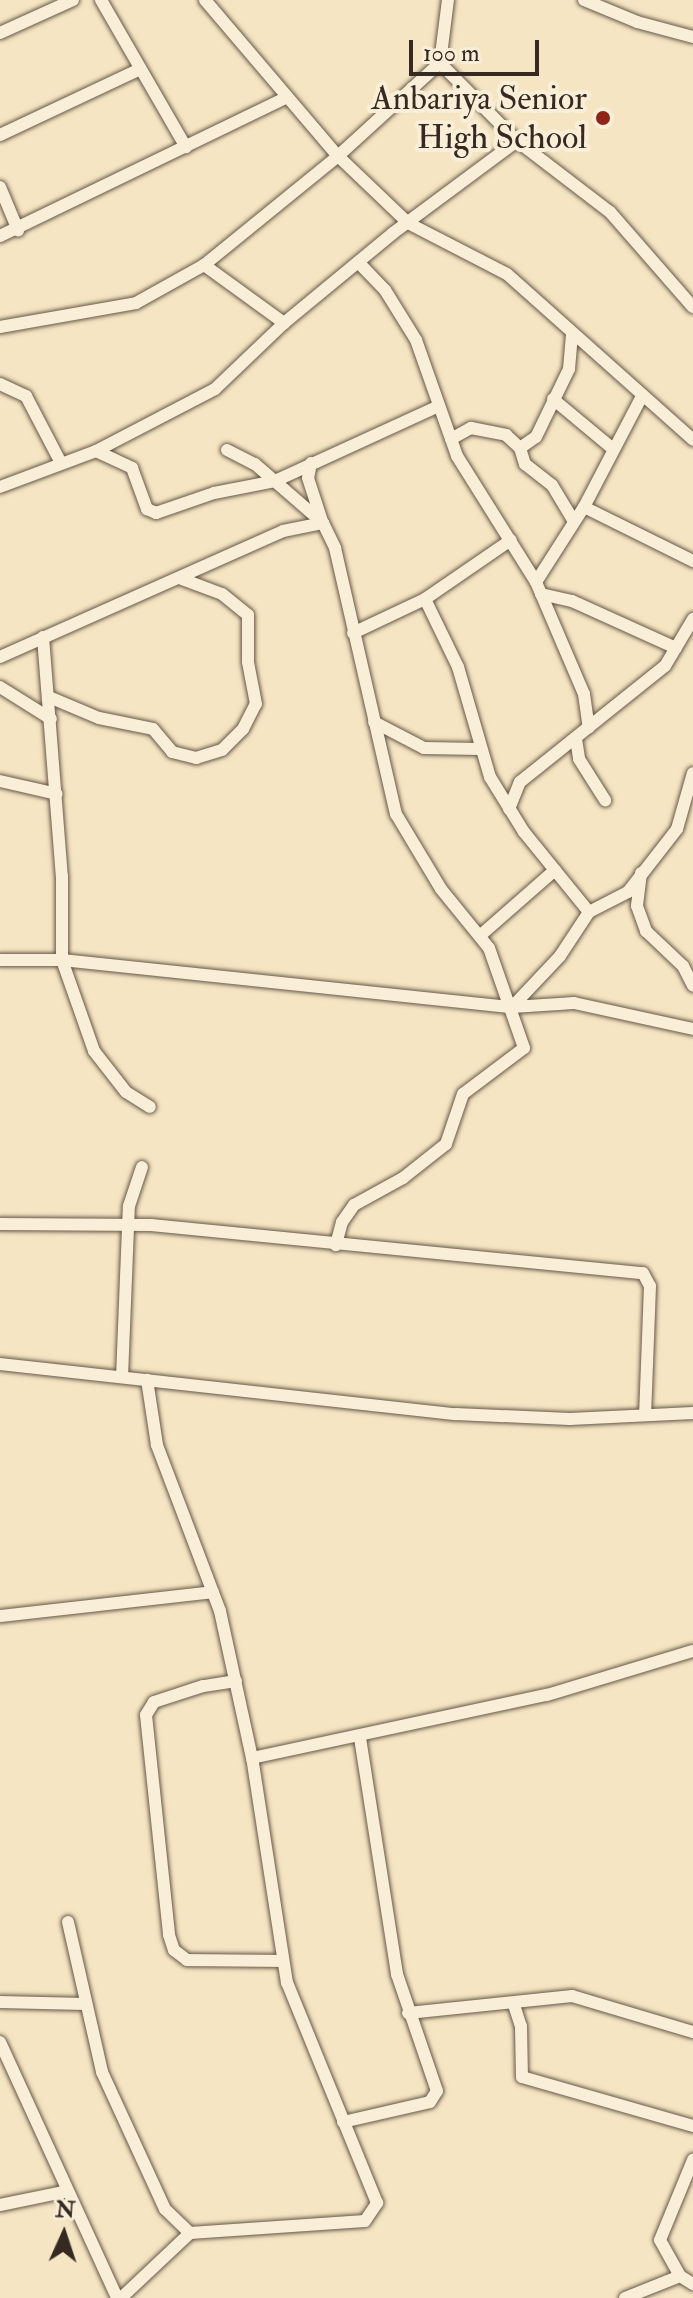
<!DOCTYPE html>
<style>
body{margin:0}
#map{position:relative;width:693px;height:2298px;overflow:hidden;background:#f6e5c2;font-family:"IM FELL Double Pica",serif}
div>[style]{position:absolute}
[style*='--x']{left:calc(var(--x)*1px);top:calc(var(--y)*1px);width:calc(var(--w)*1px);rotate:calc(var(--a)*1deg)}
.roads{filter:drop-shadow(0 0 2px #665849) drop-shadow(0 0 2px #665849)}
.minor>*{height:12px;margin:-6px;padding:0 6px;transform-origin:6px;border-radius:6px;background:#f9eed7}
.dots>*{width:22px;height:22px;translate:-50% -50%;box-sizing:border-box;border:4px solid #f9eed7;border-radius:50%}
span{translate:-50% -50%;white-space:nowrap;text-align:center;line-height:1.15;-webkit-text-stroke:8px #f9eed7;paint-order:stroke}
.poi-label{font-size:34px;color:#362921}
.right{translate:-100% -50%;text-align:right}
.north{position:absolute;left:24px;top:2194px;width:80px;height:80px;-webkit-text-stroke:6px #f9eed7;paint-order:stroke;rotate:3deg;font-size:22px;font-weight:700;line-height:32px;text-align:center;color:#362921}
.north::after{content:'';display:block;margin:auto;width:28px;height:36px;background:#362921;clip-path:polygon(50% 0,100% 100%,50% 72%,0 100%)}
.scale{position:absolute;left:409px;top:40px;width:130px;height:36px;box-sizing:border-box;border:4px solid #362921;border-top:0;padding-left:10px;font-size:24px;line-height:28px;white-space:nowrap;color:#362921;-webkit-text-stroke:6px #f9eed7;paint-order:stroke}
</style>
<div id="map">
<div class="roads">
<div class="minor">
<div style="--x:101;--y:0;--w:170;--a:60"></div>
<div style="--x:205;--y:0;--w:205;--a:49.6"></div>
<div style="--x:338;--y:156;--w:97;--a:43.7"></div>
<div style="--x:408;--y:223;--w:111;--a:27.3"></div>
<div style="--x:507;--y:274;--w:249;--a:41.7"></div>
<div style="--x:584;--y:0;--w:57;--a:22.5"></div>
<div style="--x:637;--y:22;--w:58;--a:15"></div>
<div style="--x:0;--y:33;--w:80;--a:-24.3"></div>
<div style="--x:440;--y:63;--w:110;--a:45.4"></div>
<div style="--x:517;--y:141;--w:117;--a:37.4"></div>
<div style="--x:610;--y:212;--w:126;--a:48.9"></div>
<div style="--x:0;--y:135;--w:155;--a:-25.2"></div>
<div style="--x:0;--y:187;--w:47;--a:67.3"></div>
<div style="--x:0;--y:236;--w:319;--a:-25.8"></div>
<div style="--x:358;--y:262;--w:39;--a:46"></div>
<div style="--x:385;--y:290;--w:59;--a:58.2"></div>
<div style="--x:416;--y:340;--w:123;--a:70.5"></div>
<div style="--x:457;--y:456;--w:149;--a:57.9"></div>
<div style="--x:536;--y:582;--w:122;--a:66.8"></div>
<div style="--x:584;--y:694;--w:34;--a:82"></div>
<div style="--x:204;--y:265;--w:99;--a:35.9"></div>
<div style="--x:0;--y:327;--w:138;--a:-10"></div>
<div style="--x:136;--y:303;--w:78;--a:-29.2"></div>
<div style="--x:204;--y:265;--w:173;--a:-39.1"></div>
<div style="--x:338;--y:156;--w:138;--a:-42.4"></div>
<div style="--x:440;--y:63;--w:64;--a:-82.8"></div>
<div style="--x:0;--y:384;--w:29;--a:25"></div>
<div style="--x:26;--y:396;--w:73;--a:62.4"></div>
<div style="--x:553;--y:399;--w:78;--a:39.8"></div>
<div style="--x:451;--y:439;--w:23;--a:-29"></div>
<div style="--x:471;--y:428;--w:36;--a:11"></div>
<div style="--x:506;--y:435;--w:19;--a:43"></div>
<div style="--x:520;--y:448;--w:17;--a:73"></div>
<div style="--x:525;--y:464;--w:34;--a:38"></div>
<div style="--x:552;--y:485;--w:41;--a:59"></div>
<div style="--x:520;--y:448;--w:19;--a:-35"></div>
<div style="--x:536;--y:437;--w:76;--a:-64.1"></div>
<div style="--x:569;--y:369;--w:34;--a:-85"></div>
<div style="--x:227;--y:450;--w:31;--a:27"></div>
<div style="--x:255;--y:464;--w:90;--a:40.9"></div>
<div style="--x:96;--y:451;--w:40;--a:25"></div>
<div style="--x:132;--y:468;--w:44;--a:69.9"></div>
<div style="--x:147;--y:509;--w:10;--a:24"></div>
<div style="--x:156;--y:513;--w:61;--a:-19"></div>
<div style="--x:214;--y:493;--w:62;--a:-11.1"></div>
<div style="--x:275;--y:481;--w:178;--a:-24.6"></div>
<div style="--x:311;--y:463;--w:15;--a:101"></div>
<div style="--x:308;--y:478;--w:45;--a:72"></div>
<div style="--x:0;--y:487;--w:103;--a:-20.6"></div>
<div style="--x:96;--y:451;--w:134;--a:-27.5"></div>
<div style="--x:215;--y:389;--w:95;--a:-43.7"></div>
<div style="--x:284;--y:323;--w:141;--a:-39.5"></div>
<div style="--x:393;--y:233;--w:154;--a:-36.6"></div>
<div style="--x:584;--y:507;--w:122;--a:26.4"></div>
<div style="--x:536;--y:582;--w:89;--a:-57.4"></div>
<div style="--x:584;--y:507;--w:123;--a:-62.4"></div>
<div style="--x:541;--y:594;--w:32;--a:13"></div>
<div style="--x:572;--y:601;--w:114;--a:24.3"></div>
<div style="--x:425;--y:599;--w:76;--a:64.1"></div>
<div style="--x:458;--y:667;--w:115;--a:73.8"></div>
<div style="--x:490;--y:777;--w:65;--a:58.3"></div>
<div style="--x:524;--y:832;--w:103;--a:50.9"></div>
<div style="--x:353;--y:633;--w:80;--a:-25.3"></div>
<div style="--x:425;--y:599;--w:104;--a:-34.5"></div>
<div style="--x:43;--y:637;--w:240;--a:85.5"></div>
<div style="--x:62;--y:876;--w:84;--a:90"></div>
<div style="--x:62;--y:960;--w:96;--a:70.6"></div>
<div style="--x:94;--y:1051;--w:52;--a:52"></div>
<div style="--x:126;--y:1092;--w:28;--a:32"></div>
<div style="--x:0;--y:657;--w:310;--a:-24"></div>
<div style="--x:283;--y:531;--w:41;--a:-11.3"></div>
<div style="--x:323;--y:523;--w:28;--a:64"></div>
<div style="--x:335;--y:548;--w:273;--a:77.1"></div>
<div style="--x:396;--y:814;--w:87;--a:59"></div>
<div style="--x:441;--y:889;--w:76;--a:50.9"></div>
<div style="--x:489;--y:948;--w:106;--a:70.7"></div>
<div style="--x:524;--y:1048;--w:76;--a:143"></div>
<div style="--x:463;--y:1094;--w:53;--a:108.8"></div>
<div style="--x:446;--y:1144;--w:55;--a:141.7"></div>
<div style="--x:403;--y:1178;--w:56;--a:151.1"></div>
<div style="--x:354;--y:1205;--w:21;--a:125"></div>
<div style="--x:342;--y:1222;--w:24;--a:105"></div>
<div style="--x:0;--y:687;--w:60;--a:32.1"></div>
<div style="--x:49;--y:697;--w:54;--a:22.8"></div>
<div style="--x:99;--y:718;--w:55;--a:11.5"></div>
<div style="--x:153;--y:729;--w:30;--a:50"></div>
<div style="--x:172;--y:752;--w:25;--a:14"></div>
<div style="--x:196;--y:758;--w:27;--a:-17"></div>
<div style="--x:222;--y:750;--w:30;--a:-45"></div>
<div style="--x:243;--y:729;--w:28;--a:-63"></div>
<div style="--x:256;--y:704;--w:43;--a:-100.8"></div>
<div style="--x:248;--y:662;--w:47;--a:-90"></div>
<div style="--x:248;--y:615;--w:33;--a:-141"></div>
<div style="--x:222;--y:594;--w:46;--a:-159.6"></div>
<div style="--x:374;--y:722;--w:56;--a:27.5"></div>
<div style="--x:424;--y:748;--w:56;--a:1"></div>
<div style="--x:576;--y:739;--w:20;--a:81"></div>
<div style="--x:579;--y:759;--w:49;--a:57.6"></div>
<div style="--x:0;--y:781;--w:58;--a:12.8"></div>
<div style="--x:509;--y:809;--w:29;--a:-68"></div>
<div style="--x:520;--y:782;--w:186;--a:-38.7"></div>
<div style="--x:665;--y:666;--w:55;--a:-59.2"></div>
<div style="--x:641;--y:873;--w:33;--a:97"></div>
<div style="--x:637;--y:906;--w:27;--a:70"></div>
<div style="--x:646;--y:931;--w:51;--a:43.4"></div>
<div style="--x:683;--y:966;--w:22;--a:63"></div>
<div style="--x:482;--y:934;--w:97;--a:-41.2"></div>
<div style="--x:0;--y:960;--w:62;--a:0"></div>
<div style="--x:62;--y:960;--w:452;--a:6"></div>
<div style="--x:512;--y:1007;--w:62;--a:-3.7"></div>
<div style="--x:574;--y:1003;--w:122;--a:12.3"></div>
<div style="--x:512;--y:1007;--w:70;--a:-46.7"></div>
<div style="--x:560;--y:956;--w:53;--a:-56.6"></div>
<div style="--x:589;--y:912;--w:44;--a:-27.1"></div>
<div style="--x:628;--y:892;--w:80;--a:-52.1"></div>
<div style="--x:677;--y:829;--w:58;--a:-74.1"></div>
<div style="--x:0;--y:1224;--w:151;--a:0.4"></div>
<div style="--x:151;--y:1225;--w:494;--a:5.6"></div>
<div style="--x:643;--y:1273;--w:15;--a:62"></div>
<div style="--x:650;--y:1286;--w:128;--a:92.2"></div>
<div style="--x:0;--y:1364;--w:459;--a:6.3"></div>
<div style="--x:456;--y:1414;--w:114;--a:2.5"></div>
<div style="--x:570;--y:1419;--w:123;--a:-2.8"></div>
<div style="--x:122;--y:1377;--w:171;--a:-87.7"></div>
<div style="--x:129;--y:1206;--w:41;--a:-71.6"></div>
<div style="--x:0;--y:1616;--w:214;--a:-6.4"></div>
<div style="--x:236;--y:1681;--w:33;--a:171"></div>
<div style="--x:203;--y:1686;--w:52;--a:161.9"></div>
<div style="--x:154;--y:1702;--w:15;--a:122"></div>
<div style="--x:146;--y:1715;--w:221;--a:84"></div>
<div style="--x:169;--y:1935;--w:16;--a:72"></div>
<div style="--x:174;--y:1950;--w:16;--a:38"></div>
<div style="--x:187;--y:1960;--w:96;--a:0.6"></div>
<div style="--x:252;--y:1758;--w:302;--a:-12.1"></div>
<div style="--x:547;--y:1695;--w:152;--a:-16.8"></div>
<div style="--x:68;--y:1922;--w:154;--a:77.2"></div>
<div style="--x:102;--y:2072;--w:151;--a:65.3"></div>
<div style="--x:165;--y:2209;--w:35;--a:44"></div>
<div style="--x:0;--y:2002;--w:85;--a:1.3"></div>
<div style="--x:514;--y:2005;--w:22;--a:72"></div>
<div style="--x:521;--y:2026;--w:51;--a:88.9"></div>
<div style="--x:522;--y:2077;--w:178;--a:16"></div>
<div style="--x:408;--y:2013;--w:165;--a:-5.9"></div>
<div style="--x:572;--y:1996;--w:126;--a:16.6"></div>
<div style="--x:0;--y:2042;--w:281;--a:65.4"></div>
<div style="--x:343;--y:2122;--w:89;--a:-12.9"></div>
<div style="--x:430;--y:2102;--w:13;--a:-58"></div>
<div style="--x:437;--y:2091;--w:124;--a:-108.9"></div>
<div style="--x:397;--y:1974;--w:240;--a:-98.9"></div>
<div style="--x:0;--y:2205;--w:69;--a:-11.6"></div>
<div style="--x:680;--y:2276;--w:41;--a:-119.1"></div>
<div style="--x:660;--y:2240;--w:87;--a:-67.6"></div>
<div style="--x:121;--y:2298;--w:95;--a:-43.3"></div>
<div style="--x:190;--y:2233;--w:175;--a:-3.9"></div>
<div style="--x:365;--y:2221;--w:22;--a:-56"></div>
<div style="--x:377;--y:2203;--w:238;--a:-112.2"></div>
<div style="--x:287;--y:1983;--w:228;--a:-98.8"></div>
<div style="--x:252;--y:1758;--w:150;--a:-102.3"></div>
<div style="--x:220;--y:1611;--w:178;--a:-110.8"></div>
<div style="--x:157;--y:1445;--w:66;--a:-98.7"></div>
<div style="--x:625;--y:2298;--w:59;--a:-21.8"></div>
<div style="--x:680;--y:2276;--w:15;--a:32"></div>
</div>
</div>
<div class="dots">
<div style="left:603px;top:118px;background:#8f2418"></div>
</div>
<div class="poi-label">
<span class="right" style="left:587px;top:118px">Anbariya Senior<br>High School</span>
</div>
<div class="north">N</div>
<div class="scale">100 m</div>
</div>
